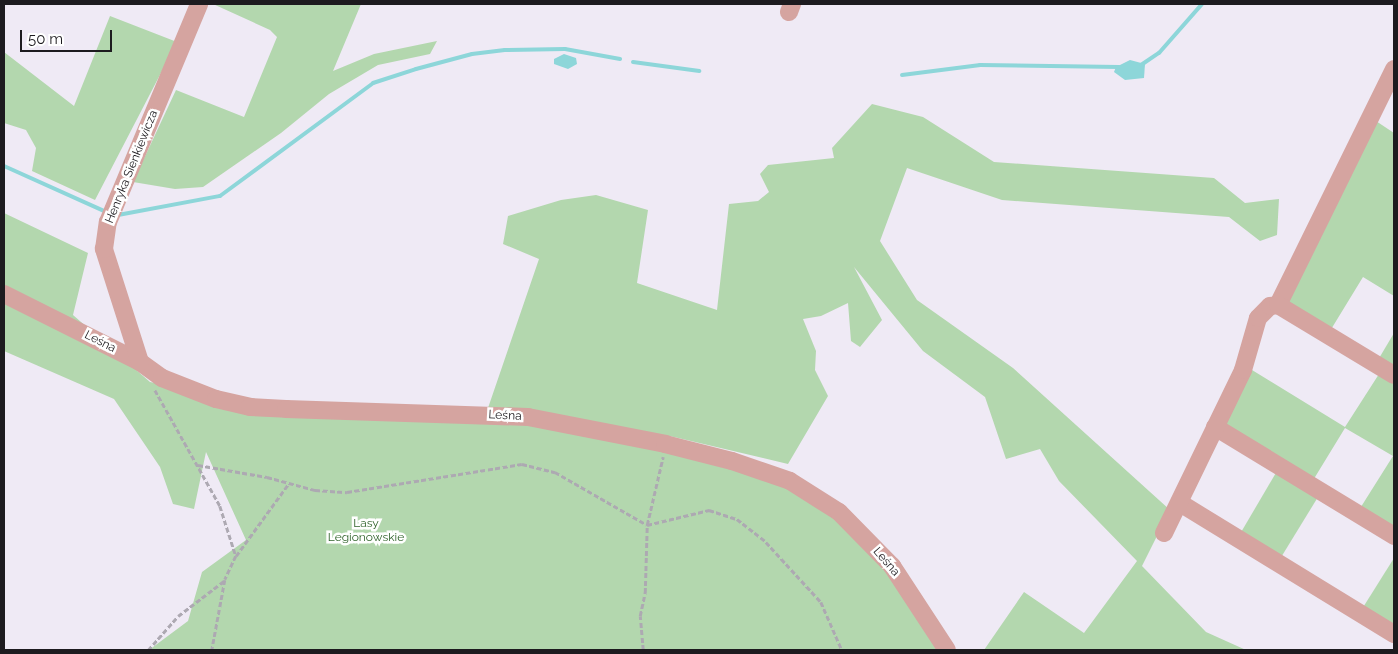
<!DOCTYPE html>
<meta charset="utf-8">
<style>
body{margin:0}
#map{position:relative;width:1398px;height:654px;overflow:hidden;background:#efeaf5;font-family:Raleway,sans-serif}
div>[style]{position:absolute}
[style*='--x']{left:calc(var(--x)*1px);top:calc(var(--y)*1px);width:calc(var(--w)*1px);rotate:calc(var(--a)*1deg)}
.green>*{inset:0;background:#b3d7ae}
.water>*{inset:0;background:#8dd6d9}
.stream>*{height:4px;margin:-2px;padding:0 2px;transform-origin:2px;border-radius:2px;background:#8dd6d9}
.path>*{height:2.5px;margin-top:-1.25px;transform-origin:0;background:repeating-linear-gradient(90deg,#ada9b2 0 5px,transparent 0 7.5px)}
.minor>*{height:18px;margin:-9px;padding:0 9px;transform-origin:9px;border-radius:9px;background:#d5a4a0}
span{translate:-50% -50%;white-space:nowrap;text-align:center;line-height:1.15;-webkit-text-stroke:5px #fff;paint-order:stroke}
.street-label{font-size:12px;color:#1d1b1f}
.park-label{font-size:12px;color:#31642c}
.frame{position:absolute;inset:0;border:5px solid #1d1b1f;pointer-events:none}
.scale{position:absolute;left:20px;top:30px;width:92px;height:22px;box-sizing:border-box;border:2px solid #1d1b1f;border-top:0;padding-left:6px;font-size:15px;line-height:18px;white-space:nowrap;color:#1d1b1f;-webkit-text-stroke:4px #fff;paint-order:stroke}
</style>
<div id="map">
<div class="green">
<div style="clip-path:polygon(213px 4px,361px 4px,333px 71px,374px 54px,437px 41px,430px 54px,378px 65px,329px 94px,281px 133px,203px 187px,175px 189px,133px 182px,176px 90px,244px 117px,277px 37px,270px 30px)"></div>
<div style="clip-path:polygon(110px 16px,177px 42px,95px 200px,32px 171px,36px 148px,26px 130px,4px 123px,4px 52px,74px 106px)"></div>
<div style="clip-path:polygon(872px 104px,923px 117px,994px 162px,1214px 178px,1245px 203px,1279px 199px,1277px 235px,1260px 241px,1229px 217px,1002px 200px,907px 168px,880px 241px,917px 300px,1013px 368px,1170px 510px,1142px 566px,1206px 632px,1246px 650px,984px 650px,1024px 592px,1084px 633px,1137px 561px,1059px 481px,1040px 449px,1006px 459px,985px 397px,923px 351px,854px 267px,882px 320px,860px 347px,851px 341px,848px 303px,821px 316px,803px 319px,816px 351px,815px 370px,828px 396px,788px 464px,674px 437px,544px 413px,488px 408px,539px 259px,503px 244px,508px 216px,561px 200px,596px 195px,648px 210px,637px 283px,717px 310px,729px 204px,758px 201px,769px 192px,760px 174px,768px 165px,834px 158px,832px 148px)"></div>
<div style="clip-path:polygon(1376px 121px,1394px 133px,1394px 296px,1363px 277px,1330px 331px,1285px 303px)"></div>
<div style="clip-path:polygon(4px 213px,88px 253px,73px 315px,150px 382px,244px 401px,538px 423px,647px 446px,790px 486px,835px 513px,894px 572px,941px 650px,149px 650px,188px 621px,202px 572px,246px 540px,206px 452px,194px 509px,173px 504px,160px 467px,114px 399px,4px 351px)"></div>
<div style="clip-path:polygon(1394px 333px,1394px 370px,1378px 360px)"></div>
<div style="clip-path:polygon(1252px 370px,1345px 427px,1379px 374px,1394px 383px,1394px 532px,1359px 510px,1393px 456px,1345px 428px,1312px 482px,1224px 425px)"></div>
<div style="clip-path:polygon(1277px 471px,1318px 497px,1280px 559px,1240px 534px)"></div>
<div style="clip-path:polygon(1394px 558px,1394px 629px,1362px 609px)"></div>
</div>
<div class="water">
<div style="clip-path:polygon(564px 54px,576px 58px,577px 64px,568px 69px,554px 64px,554px 59px)"></div>
<div style="clip-path:polygon(1130px 60px,1145px 64px,1144px 78px,1125px 80px,1114px 72px,1116px 67px)"></div>
</div>
<div class="stream">
<div style="--x:633;--y:62;--w:67;--a:7.8"></div>
<div style="--x:1141;--y:65;--w:22;--a:-34"></div>
<div style="--x:1159;--y:53;--w:65;--a:-48.7"></div>
<div style="--x:902;--y:75;--w:79;--a:-7.3"></div>
<div style="--x:980;--y:65;--w:139;--a:0.8"></div>
<div style="--x:4;--y:166;--w:110;--a:24.2"></div>
<div style="--x:118;--y:215;--w:104;--a:-10.6"></div>
<div style="--x:220;--y:196;--w:190;--a:-36.4"></div>
<div style="--x:373;--y:83;--w:45;--a:-18"></div>
<div style="--x:416;--y:69;--w:58;--a:-15"></div>
<div style="--x:472;--y:54;--w:33;--a:-7"></div>
<div style="--x:505;--y:50;--w:60;--a:-1"></div>
<div style="--x:565;--y:49;--w:56;--a:10.3"></div>
</div>
<div class="path">
<div style="--x:155;--y:390;--w:133;--a:60.7"></div>
<div style="--x:220;--y:506;--w:52;--a:72.3"></div>
<div style="--x:236;--y:556;--w:26;--a:115"></div>
<div style="--x:225;--y:580;--w:71;--a:100.5"></div>
<div style="--x:198;--y:465;--w:70;--a:9.9"></div>
<div style="--x:267;--y:477;--w:50;--a:15.2"></div>
<div style="--x:315;--y:490;--w:32;--a:4"></div>
<div style="--x:347;--y:492;--w:177;--a:-9.1"></div>
<div style="--x:522;--y:464;--w:34;--a:14"></div>
<div style="--x:555;--y:472;--w:106;--a:29.9"></div>
<div style="--x:647;--y:525;--w:64;--a:-13.6"></div>
<div style="--x:709;--y:510;--w:29;--a:18"></div>
<div style="--x:737;--y:519;--w:37;--a:38"></div>
<div style="--x:766;--y:542;--w:81;--a:47.5"></div>
<div style="--x:821;--y:602;--w:52;--a:66.4"></div>
<div style="--x:236;--y:556;--w:90;--a:-54"></div>
<div style="--x:148;--y:650;--w:45;--a:-48.6"></div>
<div style="--x:178;--y:616;--w:58;--a:-37.3"></div>
<div style="--x:643;--y:650;--w:34;--a:-95"></div>
<div style="--x:640;--y:616;--w:24;--a:-78"></div>
<div style="--x:645;--y:593;--w:68;--a:-88.3"></div>
<div style="--x:647;--y:525;--w:70;--a:-76.8"></div>
</div>
<div class="minor">
<div style="--x:789;--y:12;--w:9;--a:-69"></div>
<div style="--x:4;--y:294;--w:152;--a:26.6"></div>
<div style="--x:140;--y:362;--w:27;--a:36"></div>
<div style="--x:162;--y:378;--w:58;--a:21.3"></div>
<div style="--x:216;--y:399;--w:35;--a:13"></div>
<div style="--x:250;--y:407;--w:36;--a:3"></div>
<div style="--x:286;--y:409;--w:242;--a:1.9"></div>
<div style="--x:528;--y:417;--w:140;--a:11.1"></div>
<div style="--x:665;--y:444;--w:69;--a:14.2"></div>
<div style="--x:732;--y:461;--w:61;--a:19"></div>
<div style="--x:790;--y:481;--w:58;--a:32.3"></div>
<div style="--x:839;--y:512;--w:76;--a:45.5"></div>
<div style="--x:892;--y:566;--w:100;--a:56.8"></div>
<div style="--x:1278;--y:305;--w:263;--a:-63.8"></div>
<div style="--x:140;--y:362;--w:119;--a:-107.7"></div>
<div style="--x:104;--y:249;--w:27;--a:-82"></div>
<div style="--x:108;--y:222;--w:236;--a:-67.3"></div>
<div style="--x:1215;--y:427;--w:210;--a:31.3"></div>
<div style="--x:1180;--y:503;--w:251;--a:31.5"></div>
<div style="--x:1164;--y:533;--w:181;--a:-64.1"></div>
<div style="--x:1243;--y:370;--w:54;--a:-73.9"></div>
<div style="--x:1258;--y:318;--w:17;--a:-45"></div>
<div style="--x:1270;--y:306;--w:8;--a:-7"></div>
<div style="--x:1278;--y:305;--w:135;--a:31.1"></div>
</div>
<div class="street-label">
<span style="left:132px;top:167px;rotate:-68deg">Henryka Sienkiewicza</span>
<span style="left:100px;top:342px;rotate:27deg">Leśna</span>
<span style="left:505px;top:416px;rotate:3deg">Leśna</span>
<span style="left:886px;top:562px;rotate:49deg">Leśna</span>
</div>
<div class="park-label">
<span style="left:366px;top:531px">Lasy<br>Legionowskie</span>
</div>
<div class="frame"></div>
<div class="scale">50 m</div>
</div>
